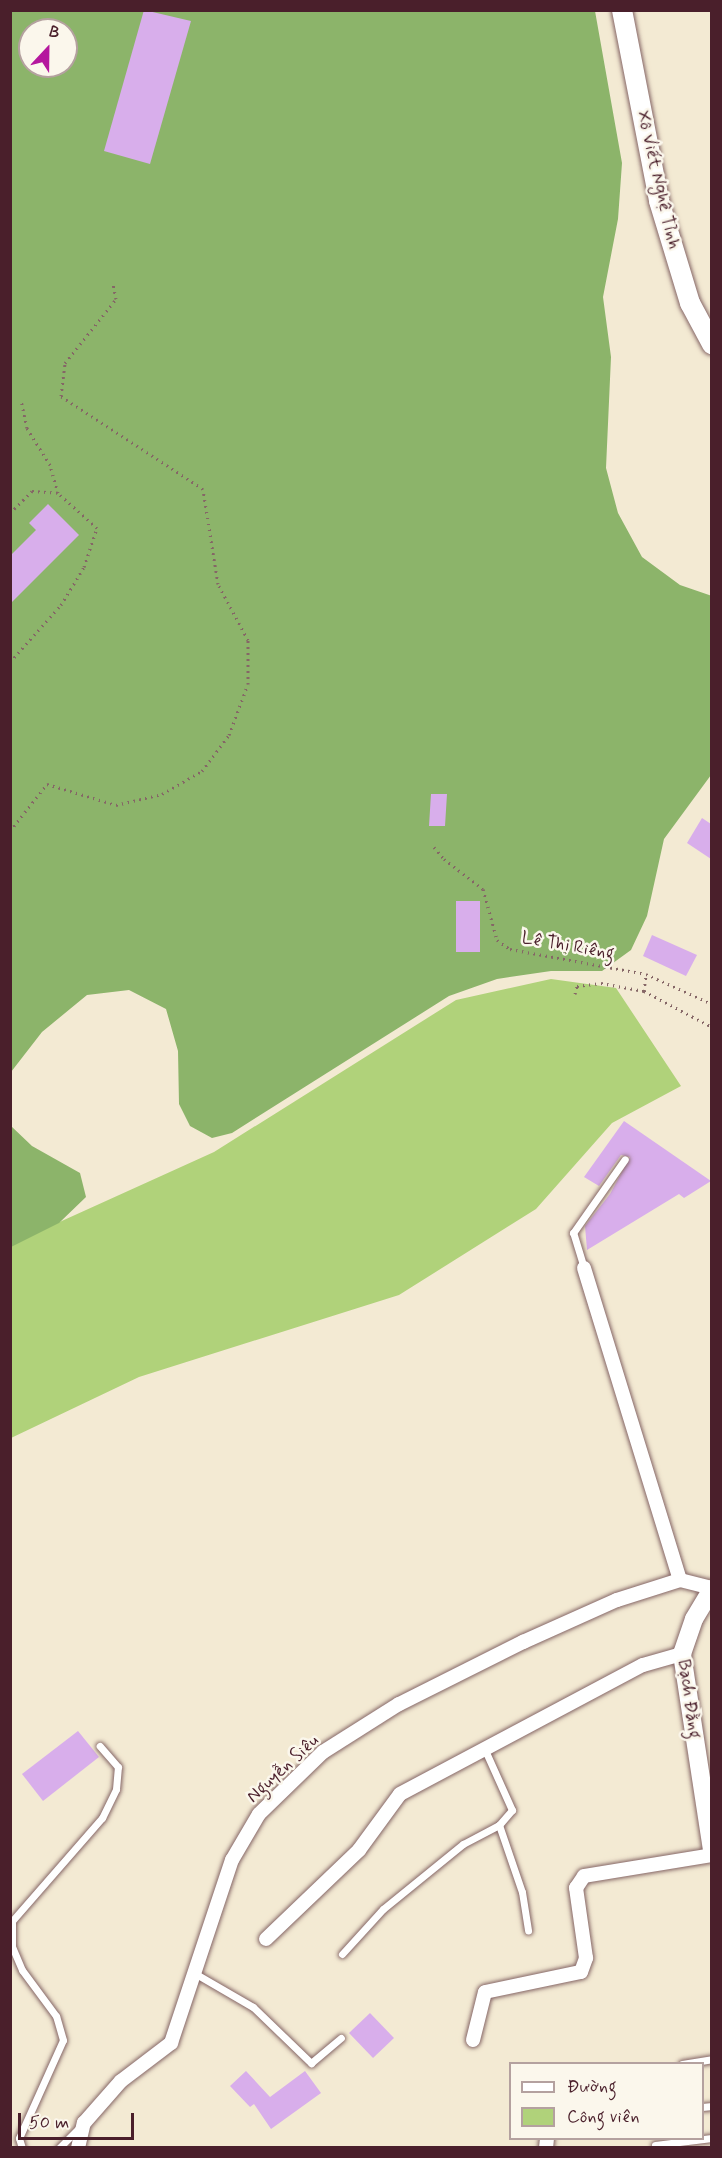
<!DOCTYPE html>
<meta charset="utf-8">
<style>
body{margin:0}
#map{position:relative;width:722px;height:2158px;overflow:hidden;background:#f3ead3;font-family:Mynerve,sans-serif}
div>[style]{position:absolute}
[style*='--x']{left:calc(var(--x)*1px);top:calc(var(--y)*1px);width:calc(var(--w)*1px);rotate:calc(var(--a)*1deg)}
.green>*{inset:0;background:#b0d27a}
.forest>*{inset:0;background:#8cb46a}
.building>*{inset:0;background:#d8aeeb}
.path>*{height:3px;margin-top:-1.5px;transform-origin:0;background:repeating-linear-gradient(90deg,#856666 0 1.5px,transparent 0 6px)}
.roads{filter:drop-shadow(0 0 2px #856666) drop-shadow(0 0 2px #856666)}
.service>*{height:7px;margin:-3.5px;padding:0 3.5px;transform-origin:3.5px;border-radius:3.5px;background:#fff}
.minor>*{height:14px;margin:-7px;padding:0 7px;transform-origin:7px;border-radius:7px;background:#fff}
.tertiary>*{height:18px;margin:-9px;padding:0 9px;transform-origin:9px;border-radius:9px;background:#fff}
.secondary>*{height:20px;margin:-10px;padding:0 10px;transform-origin:10px;border-radius:10px;background:#fff}
span{translate:-50% -50%;white-space:nowrap;text-align:center;line-height:1.15;-webkit-text-stroke:5px #fbf7ec;paint-order:stroke}
.street-label{font-size:18px;color:#4a1f2b}
.frame{position:absolute;inset:0;border:12px solid #4a1f2b;pointer-events:none}
.legend{position:absolute;left:509px;top:2062px;width:195px;height:78px;box-sizing:border-box;background:#fbf7ec;border:2px solid #b4a19f;margin:0;padding:8px 10px;list-style:none;font-size:18px;color:#4a1f2b}
.legend li{display:flex;align-items:center;gap:12px;height:30px}
.legend b{width:30px;border:2px solid #b4a19f}
.north{position:absolute;left:18px;top:18px;width:60px;height:60px;box-sizing:border-box;background:#fbf7ec;border:2px solid #b4a19f;border-radius:50%;rotate:22deg;font-size:16px;font-weight:700;line-height:24px;text-align:center;color:#4a1f2b}
.north::after{content:'';display:block;margin:auto;width:21px;height:27px;background:#b5179e;clip-path:polygon(50% 0,100% 100%,50% 72%,0 100%)}
.scale{position:absolute;left:18px;top:2113px;width:116px;height:27px;box-sizing:border-box;border:3px solid #4a1f2b;border-top:0;padding-left:8px;font-size:18px;line-height:21px;white-space:nowrap;color:#4a1f2b;-webkit-text-stroke:4px #fbf7ec;paint-order:stroke}
</style>
<div id="map">
<div class="green">
<div style="clip-path:polygon(551px 979px,616px 988px,681px 1086px,612px 1123px,536px 1209px,399px 1295px,139px 1377px,11px 1438px,11px 1244px,214px 1152px,456px 1000px)"></div>
</div>
<div class="forest">
<div style="clip-path:polygon(evenodd,11px 11px,595px 11px,622px 163px,618px 219px,603px 297px,611px 357px,606px 468px,618px 513px,642px 557px,680px 585px,712px 596px,711px 775px,664px 839px,647px 916px,631px 950px,602px 971px,551px 971px,497px 979px,449px 996px,232px 1133px,212px 1138px,190px 1126px,179px 1104px,178px 1051px,166px 1009px,129px 990px,87px 995px,42px 1032px,11px 1072px,11px 11px,30px 30px,66px 30px,66px 66px,30px 66px,30px 30px)"></div>
<div style="clip-path:polygon(11px 1126px,32px 1146px,80px 1173px,86px 1197px,59px 1223px,11px 1247px)"></div>
</div>
<div class="building">
<div style="clip-path:polygon(144px 10px,191px 21px,150px 164px,104px 151px)"></div>
<div style="clip-path:polygon(48px 504px,79px 535px,10px 604px,10px 556px,36px 530px,29px 523px)"></div>
<div style="clip-path:polygon(431px 794px,447px 794px,445px 826px,429px 826px)"></div>
<div style="clip-path:polygon(702px 818px,711px 824px,711px 859px,687px 843px)"></div>
<div style="clip-path:polygon(456px 901px,480px 901px,480px 952px,456px 952px)"></div>
<div style="clip-path:polygon(652px 935px,697px 955px,686px 976px,643px 956px)"></div>
<div style="clip-path:polygon(624px 1121px,711px 1181px,684px 1198px,679px 1194px,587px 1250px,585px 1226px,610px 1194px,630px 1157px,621px 1155px,599px 1186px,584px 1177px)"></div>
<div style="clip-path:polygon(78px 1731px,99px 1757px,43px 1801px,22px 1774px)"></div>
<div style="clip-path:polygon(370px 2013px,394px 2038px,373px 2058px,349px 2033px)"></div>
<div style="clip-path:polygon(246px 2071px,270px 2097px,305px 2071px,321px 2093px,271px 2129px,254px 2104px,250px 2107px,230px 2086px)"></div>
</div>
<div class="path">
<div style="--x:10;--y:513;--w:31;--a:-45"></div>
<div style="--x:32;--y:491;--w:26;--a:4"></div>
<div style="--x:10;--y:662;--w:76;--a:-48.2"></div>
<div style="--x:61;--y:605;--w:44;--a:-58.8"></div>
<div style="--x:84;--y:567;--w:41;--a:-71.6"></div>
<div style="--x:97;--y:528;--w:52;--a:-138.1"></div>
<div style="--x:58;--y:493;--w:29;--a:-106"></div>
<div style="--x:50;--y:465;--w:44;--a:-121.9"></div>
<div style="--x:27;--y:428;--w:29;--a:-102"></div>
<div style="--x:10;--y:831;--w:60;--a:-51.8"></div>
<div style="--x:47;--y:784;--w:72;--a:16.9"></div>
<div style="--x:116;--y:805;--w:47;--a:-13.4"></div>
<div style="--x:162;--y:794;--w:46;--a:-29.9"></div>
<div style="--x:202;--y:771;--w:45;--a:-53.1"></div>
<div style="--x:229;--y:735;--w:54;--a:-69.6"></div>
<div style="--x:248;--y:684;--w:44;--a:-90"></div>
<div style="--x:248;--y:640;--w:64;--a:-118.2"></div>
<div style="--x:218;--y:584;--w:96;--a:-99"></div>
<div style="--x:203;--y:489;--w:170;--a:-146.8"></div>
<div style="--x:61;--y:396;--w:33;--a:-83"></div>
<div style="--x:65;--y:363;--w:82;--a:-51.4"></div>
<div style="--x:116;--y:299;--w:15;--a:-101"></div>
<div style="--x:434;--y:847;--w:16;--a:50"></div>
<div style="--x:444;--y:859;--w:49;--a:37.6"></div>
<div style="--x:483;--y:889;--w:53;--a:74.6"></div>
<div style="--x:497;--y:940;--w:16;--a:35"></div>
<div style="--x:510;--y:949;--w:138;--a:10.4"></div>
<div style="--x:646;--y:974;--w:72;--a:24.4"></div>
<div style="--x:644;--y:991;--w:16;--a:-83"></div>
<div style="--x:575;--y:994;--w:8;--a:-76"></div>
<div style="--x:577;--y:986;--w:24;--a:-7"></div>
<div style="--x:601;--y:983;--w:44;--a:10.5"></div>
<div style="--x:644;--y:991;--w:77;--a:27.9"></div>
</div>
<div class="roads">
<div class="service">
<div style="--x:584;--y:1268;--w:37;--a:-107"></div>
<div style="--x:573;--y:1233;--w:90;--a:-54.9"></div>
<div style="--x:485;--y:1750;--w:66;--a:65.8"></div>
<div style="--x:512;--y:1810;--w:20;--a:131"></div>
<div style="--x:499;--y:1825;--w:71;--a:71.1"></div>
<div style="--x:522;--y:1892;--w:39;--a:81"></div>
<div style="--x:342;--y:1954;--w:61;--a:-47.7"></div>
<div style="--x:383;--y:1909;--w:103;--a:-39.1"></div>
<div style="--x:463;--y:1844;--w:41;--a:-27.8"></div>
<div style="--x:196;--y:1974;--w:66;--a:30.1"></div>
<div style="--x:253;--y:2007;--w:81;--a:44"></div>
<div style="--x:311;--y:2063;--w:39;--a:-40"></div>
<div style="--x:682;--y:2064;--w:30;--a:-9"></div>
<div style="--x:702;--y:2107;--w:10;--a:-6"></div>
<div style="--x:655;--y:2145;--w:57;--a:-7"></div>
<div style="--x:22;--y:2148;--w:10;--a:-107"></div>
<div style="--x:19;--y:2138;--w:107;--a:-65.8"></div>
<div style="--x:63;--y:2040;--w:25;--a:-106"></div>
<div style="--x:56;--y:2016;--w:57;--a:-126.5"></div>
<div style="--x:22;--y:1970;--w:26;--a:-113"></div>
<div style="--x:12;--y:1946;--w:25;--a:-90"></div>
<div style="--x:12;--y:1921;--w:137;--a:-48.9"></div>
<div style="--x:102;--y:1818;--w:32;--a:-64"></div>
<div style="--x:116;--y:1789;--w:22;--a:-85"></div>
<div style="--x:118;--y:1767;--w:28;--a:-131"></div>
<div style="--x:59;--y:2148;--w:31;--a:-45"></div>
</div>
<div class="minor">
<div style="--x:584;--y:1268;--w:326;--a:72.9"></div>
<div style="--x:680;--y:1580;--w:33;--a:14"></div>
<div style="--x:266;--y:1939;--w:129;--a:-43.7"></div>
<div style="--x:359;--y:1850;--w:69;--a:-53.8"></div>
<div style="--x:400;--y:1794;--w:275;--a:-28"></div>
<div style="--x:643;--y:1665;--w:41;--a:-15.8"></div>
<div style="--x:473;--y:2040;--w:49;--a:-76"></div>
<div style="--x:485;--y:1992;--w:98;--a:-11.8"></div>
<div style="--x:581;--y:1972;--w:15;--a:-70"></div>
<div style="--x:586;--y:1958;--w:71;--a:-98.1"></div>
<div style="--x:576;--y:1888;--w:14;--a:-56"></div>
<div style="--x:584;--y:1876;--w:130;--a:-9.3"></div>
<div style="--x:78;--y:2148;--w:26;--a:-77"></div>
<div style="--x:84;--y:2123;--w:56;--a:-48.6"></div>
<div style="--x:121;--y:2081;--w:63;--a:-37.2"></div>
<div style="--x:171;--y:2043;--w:193;--a:-71.6"></div>
<div style="--x:232;--y:1860;--w:53;--a:-59.6"></div>
<div style="--x:259;--y:1814;--w:89;--a:-44.1"></div>
<div style="--x:323;--y:1752;--w:90;--a:-32.3"></div>
<div style="--x:399;--y:1704;--w:139;--a:-26.6"></div>
<div style="--x:523;--y:1642;--w:103;--a:-24.1"></div>
<div style="--x:617;--y:1600;--w:66;--a:-17.6"></div>
<div style="--x:546;--y:2148;--w:10;--a:-84"></div>
</div>
<div class="tertiary">
<div style="--x:712;--y:1589;--w:35;--a:121"></div>
<div style="--x:694;--y:1619;--w:37;--a:109"></div>
<div style="--x:682;--y:1654;--w:198;--a:81.3"></div>
</div>
<div class="secondary">
<div style="--x:622;--y:10;--w:195;--a:79"></div>
<div style="--x:659;--y:201;--w:107;--a:73.1"></div>
<div style="--x:690;--y:303;--w:47;--a:61.8"></div>
</div>
</div>
<div class="street-label">
<span style="left:658px;top:180px;rotate:77deg">Xô Viết Nghệ Tỉnh</span>
<span style="left:568px;top:946px;rotate:10deg">Lê Thị Riêng</span>
<span style="left:689px;top:1699px;rotate:82deg">Bạch Đằng</span>
<span style="left:283px;top:1769px;rotate:-43deg">Nguyễn Siêu</span>
</div>
<div class="frame"></div>
<ul class="legend">
<li><b style="height:8px;background:#fff"></b>Đường</li>
<li><b style="height:16px;background:#b0d27a"></b>Công viên</li>
</ul>
<div class="north">B</div>
<div class="scale">50 m</div>
</div>
